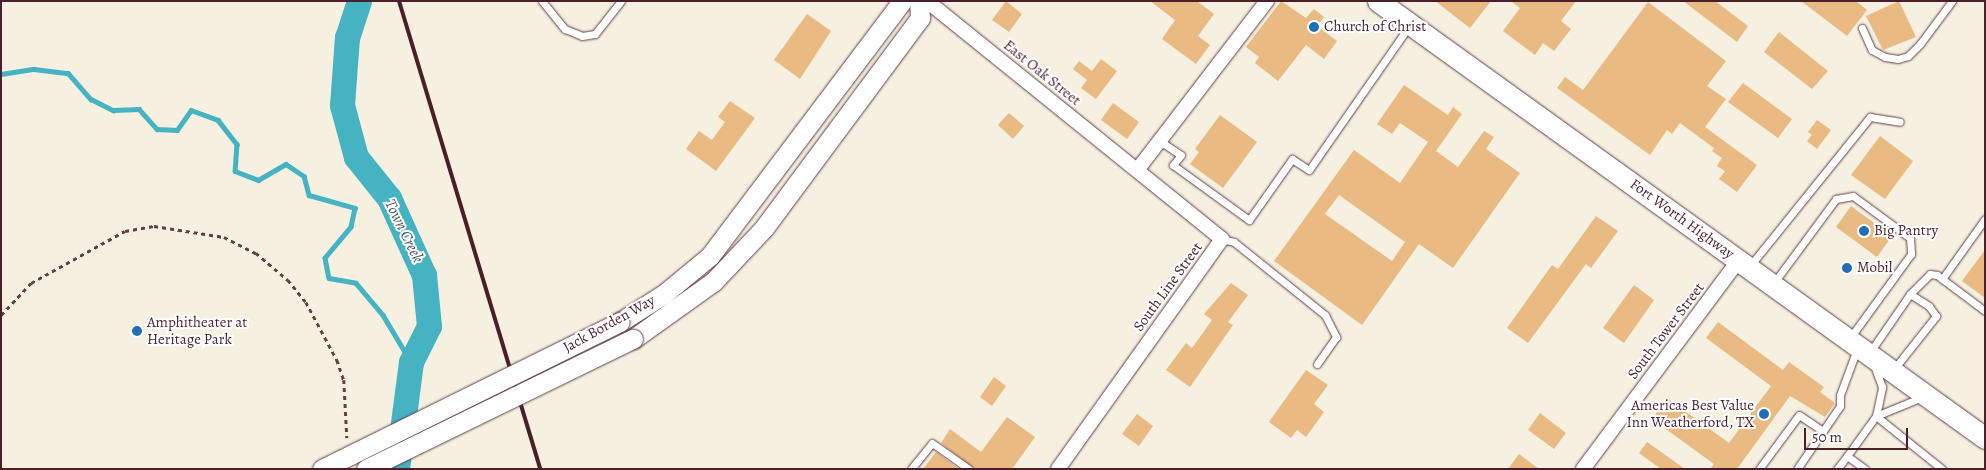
<!DOCTYPE html>
<style>
body{margin:0}
#map{position:relative;width:1986px;height:470px;overflow:hidden;background:#f5f0e0;font-family:Alegreya,serif}
div>[style]{position:absolute}
[style*='--x']{left:calc(var(--x)*1px);top:calc(var(--y)*1px);width:calc(var(--w)*1px);rotate:calc(var(--a)*1deg)}
.stream>*{height:4.5px;margin:-2.25px;padding:0 2.25px;transform-origin:2.25px;border-radius:2.25px;background:#46b3c2}
.river>*{height:25px;margin:-12.5px;padding:0 12.5px;transform-origin:12.5px;border-radius:12.5px;background:#46b3c2}
.building>*{inset:0;background:#e9ba81}
.path>*{height:2.5px;margin-top:-1.25px;transform-origin:0;background:repeating-linear-gradient(90deg,#643e46 0 4px,transparent 0 8px)}
.roads{filter:drop-shadow(0 0 1px #643e46) drop-shadow(0 0 1px #643e46)}
.lane>*{height:7px;margin:-3.5px;padding:0 3.5px;transform-origin:3.5px;border-radius:3.5px;background:#fff}
.street>*{height:14px;margin:-7px;padding:0 7px;transform-origin:7px;border-radius:7px;background:#fff}
.secondary>*{height:19px;margin:-9.5px;padding:0 9.5px;transform-origin:9.5px;border-radius:9.5px;background:#fff}
.primary>*{height:21px;margin:-10.5px;padding:0 10.5px;transform-origin:10.5px;border-radius:10.5px;background:#fff}
.rail>*{height:4px;margin:-2px;padding:0 2px;transform-origin:2px;border-radius:2px;background:#4a1f2b}
.bridges{filter:drop-shadow(0 0 1px #643e46) drop-shadow(0 0 1px #643e46)}
.secondary-bridge>*{height:19px;margin:-9.5px;padding:0 9.5px;transform-origin:9.5px;border-radius:9.5px;background:#fff}
.dots>*{width:14px;height:14px;translate:-50% -50%;box-sizing:border-box;border:2px solid #fff;border-radius:50%}
span{translate:-50% -50%;white-space:nowrap;text-align:center;line-height:1.15;-webkit-text-stroke:4px #fff;paint-order:stroke}
.poi-label{font-size:15px;color:#4a1f2b}
.left{translate:0 -50%;text-align:left}
.right{translate:-100% -50%;text-align:right}
.street-label{font-size:15px;color:#4a1f2b}
.water-label{font-size:16px;color:#485a67;font-style:italic}
.frame{position:absolute;inset:0;border:2px solid #4a1f2b;pointer-events:none}
.scale{position:absolute;left:1804px;top:428px;width:104px;height:22px;box-sizing:border-box;border:2px solid #4a1f2b;border-top:0;padding-left:6px;font-size:15px;line-height:18px;white-space:nowrap;color:#4a1f2b;-webkit-text-stroke:4px #fff;paint-order:stroke}
</style>
<div id="map">
<div class="stream">
<div style="--x:1;--y:74;--w:33;--a:-9"></div>
<div style="--x:34;--y:69;--w:34;--a:7"></div>
<div style="--x:68;--y:73;--w:35;--a:49"></div>
<div style="--x:91;--y:99;--w:25;--a:27"></div>
<div style="--x:113;--y:110;--w:26;--a:-2"></div>
<div style="--x:139;--y:109;--w:27;--a:48"></div>
<div style="--x:157;--y:129;--w:20;--a:3"></div>
<div style="--x:177;--y:130;--w:24;--a:-55"></div>
<div style="--x:191;--y:110;--w:29;--a:20"></div>
<div style="--x:218;--y:120;--w:31;--a:52"></div>
<div style="--x:237;--y:144;--w:27;--a:94"></div>
<div style="--x:235;--y:171;--w:25;--a:21"></div>
<div style="--x:258;--y:180;--w:32;--a:-30"></div>
<div style="--x:286;--y:164;--w:22;--a:34"></div>
<div style="--x:304;--y:176;--w:20;--a:75"></div>
<div style="--x:309;--y:195;--w:48;--a:15.8"></div>
<div style="--x:355;--y:208;--w:19;--a:102"></div>
<div style="--x:351;--y:227;--w:40;--a:130"></div>
<div style="--x:325;--y:258;--w:20;--a:79"></div>
<div style="--x:329;--y:278;--w:27;--a:10"></div>
<div style="--x:356;--y:283;--w:42;--a:49.8"></div>
<div style="--x:383;--y:315;--w:55;--a:59.2"></div>
</div>
<div class="river">
<div style="--x:359;--y:1;--w:38;--a:108"></div>
<div style="--x:347;--y:37;--w:68;--a:94.2"></div>
<div style="--x:342;--y:105;--w:54;--a:74.9"></div>
<div style="--x:356;--y:157;--w:53;--a:51.2"></div>
<div style="--x:389;--y:198;--w:85;--a:65.6"></div>
<div style="--x:424;--y:275;--w:51;--a:84.4"></div>
<div style="--x:429;--y:326;--w:40;--a:116.6"></div>
<div style="--x:411;--y:362;--w:108;--a:97.5"></div>
</div>
<div class="building">
<div style="clip-path:polygon(1006px 1px,1022px 14px,1009px 32px,992px 20px)"></div>
<div style="clip-path:polygon(1150px 1px,1197px 1px,1214px 14px,1198px 36px,1210px 45px,1196px 64px,1162px 39px,1175px 20px)"></div>
<div style="clip-path:polygon(1281px 1px,1306px 18px,1314px 9px,1324px 17px,1317px 26px,1337px 41px,1324px 59px,1306px 45px,1278px 81px,1255px 63px,1259px 57px,1246px 47px)"></div>
<div style="clip-path:polygon(1435px 1px,1491px 1px,1470px 28px)"></div>
<div style="clip-path:polygon(1511px 1px,1576px 1px,1561px 21px,1571px 29px,1554px 51px,1543px 43px,1535px 55px,1503px 31px,1520px 8px)"></div>
<div style="clip-path:polygon(1683px 1px,1715px 1px,1748px 26px,1737px 42px)"></div>
<div style="clip-path:polygon(1801px 1px,1856px 1px,1867px 10px,1847px 36px)"></div>
<div style="clip-path:polygon(1899px 1px,1916px 37px,1883px 50px,1866px 16px)"></div>
<div style="clip-path:polygon(1648px 2px,1726px 61px,1707px 86px,1726px 99px,1705px 127px,1757px 165px,1737px 192px,1719px 179px,1725px 171px,1717px 166px,1722px 158px,1712px 151px,1714px 148px,1680px 123px,1672px 134px,1667px 130px,1650px 155px,1557px 88px,1565px 77px,1583px 90px)"></div>
<div style="clip-path:polygon(807px 14px,831px 31px,800px 79px,774px 60px)"></div>
<div style="clip-path:polygon(1779px 32px,1828px 71px,1812px 89px,1764px 52px)"></div>
<div style="clip-path:polygon(1101px 59px,1117px 71px,1096px 99px,1081px 88px,1087px 80px,1073px 69px,1079px 61px,1092px 71px)"></div>
<div style="clip-path:polygon(1743px 83px,1792px 119px,1778px 138px,1728px 102px)"></div>
<div style="clip-path:polygon(evenodd,1404px 85px,1448px 115px,1453px 107px,1462px 114px,1436px 151px,1458px 167px,1484px 131px,1494px 137px,1486px 149px,1520px 173px,1453px 268px,1419px 244px,1362px 325px,1274px 261px,1354px 150px,1400px 183px,1428px 142px,1400px 123px,1392px 134px,1377px 124px,1404px 85px,1339px 195px,1405px 242px,1392px 261px,1325px 214px,1339px 195px)"></div>
<div style="clip-path:polygon(730px 101px,755px 118px,716px 171px,686px 149px,699px 131px,712px 140px,725px 122px,718px 117px)"></div>
<div style="clip-path:polygon(1113px 103px,1139px 122px,1127px 139px,1101px 120px)"></div>
<div style="clip-path:polygon(1009px 113px,1024px 126px,1013px 139px,998px 125px)"></div>
<div style="clip-path:polygon(1220px 115px,1257px 142px,1223px 188px,1190px 164px,1199px 152px,1195px 149px)"></div>
<div style="clip-path:polygon(1817px 120px,1831px 130px,1817px 149px,1807px 141px,1812px 135px,1808px 132px)"></div>
<div style="clip-path:polygon(1880px 136px,1913px 161px,1885px 199px,1851px 175px)"></div>
<div style="clip-path:polygon(1851px 206px,1892px 236px,1877px 257px,1836px 227px)"></div>
<div style="clip-path:polygon(1596px 216px,1618px 231px,1591px 268px,1586px 264px,1528px 343px,1507px 328px,1552px 265px,1558px 269px)"></div>
<div style="clip-path:polygon(1985px 250px,1985px 298px,1962px 281px)"></div>
<div style="clip-path:polygon(1231px 283px,1248px 295px,1228px 322px,1233px 325px,1190px 387px,1166px 370px,1186px 343px,1192px 348px,1212px 320px,1204px 314px)"></div>
<div style="clip-path:polygon(1634px 285px,1654px 300px,1624px 343px,1603px 328px)"></div>
<div style="clip-path:polygon(1718px 322px,1783px 370px,1789px 362px,1824px 387px,1820px 392px,1835px 403px,1825px 417px,1790px 396px,1737px 469px,1710px 469px,1714px 464px,1652px 419px,1667px 398px,1729px 443px,1771px 386px,1706px 338px)"></div>
<div style="clip-path:polygon(1306px 370px,1328px 385px,1314px 404px,1324px 412px,1306px 437px,1297px 430px,1291px 438px,1269px 422px)"></div>
<div style="clip-path:polygon(994px 377px,1006px 386px,992px 406px,980px 397px)"></div>
<div style="clip-path:polygon(1540px 413px,1566px 433px,1554px 449px,1528px 430px)"></div>
<div style="clip-path:polygon(1137px 414px,1153px 426px,1139px 446px,1122px 434px)"></div>
<div style="clip-path:polygon(1007px 417px,1035px 437px,1012px 469px,974px 469px,941px 443px,950px 429px,981px 452px)"></div>
<div style="clip-path:polygon(1647px 442px,1685px 469px,1661px 469px,1639px 453px)"></div>
<div style="clip-path:polygon(936px 452px,959px 469px,923px 469px)"></div>
<div style="clip-path:polygon(1519px 454px,1539px 469px,1508px 469px)"></div>
</div>
<div class="path">
<div style="--x:1;--y:315;--w:44;--a:-46.8"></div>
<div style="--x:31;--y:283;--w:107;--a:-29"></div>
<div style="--x:125;--y:231;--w:29;--a:-10"></div>
<div style="--x:154;--y:226;--w:71;--a:8.9"></div>
<div style="--x:224;--y:237;--w:36;--a:27"></div>
<div style="--x:256;--y:253;--w:42;--a:40.2"></div>
<div style="--x:288;--y:280;--w:28;--a:51"></div>
<div style="--x:306;--y:302;--w:66;--a:61.9"></div>
<div style="--x:337;--y:360;--w:21;--a:71"></div>
<div style="--x:344;--y:380;--w:58;--a:87"></div>
</div>
<div class="roads">
<div class="lane">
<div style="--x:542;--y:1;--w:36;--a:51"></div>
<div style="--x:565;--y:29;--w:18;--a:22"></div>
<div style="--x:582;--y:36;--w:13;--a:-9"></div>
<div style="--x:595;--y:34;--w:42;--a:-51.8"></div>
<div style="--x:1862;--y:28;--w:24;--a:66"></div>
<div style="--x:1872;--y:50;--w:15;--a:28"></div>
<div style="--x:1885;--y:57;--w:13;--a:9"></div>
<div style="--x:1898;--y:59;--w:10;--a:-17"></div>
<div style="--x:1908;--y:56;--w:17;--a:-45"></div>
<div style="--x:1920;--y:44;--w:54;--a:-53.3"></div>
<div style="--x:1160;--y:141;--w:25;--a:34"></div>
<div style="--x:1181;--y:155;--w:13;--a:129"></div>
<div style="--x:1173;--y:165;--w:94;--a:35.9"></div>
<div style="--x:1249;--y:220;--w:75;--a:-54.8"></div>
<div style="--x:1292;--y:159;--w:20;--a:33"></div>
<div style="--x:1309;--y:170;--w:175;--a:-55.2"></div>
<div style="--x:1222;--y:239;--w:12;--a:14"></div>
<div style="--x:1234;--y:242;--w:117;--a:38.7"></div>
<div style="--x:1325;--y:315;--w:25;--a:63"></div>
<div style="--x:1336;--y:337;--w:33;--a:125"></div>
<div style="--x:1749;--y:267;--w:193;--a:-51.1"></div>
<div style="--x:1870;--y:117;--w:30;--a:9"></div>
<div style="--x:1942;--y:279;--w:74;--a:-54.4"></div>
<div style="--x:1773;--y:284;--w:106;--a:-53.5"></div>
<div style="--x:1836;--y:199;--w:17;--a:-10"></div>
<div style="--x:1853;--y:196;--w:71;--a:36.4"></div>
<div style="--x:1910;--y:238;--w:16;--a:86"></div>
<div style="--x:1911;--y:254;--w:104;--a:126"></div>
<div style="--x:1870;--y:352;--w:70;--a:-55.4"></div>
<div style="--x:1910;--y:294;--w:28;--a:-45"></div>
<div style="--x:1930;--y:274;--w:7;--a:8"></div>
<div style="--x:1937;--y:275;--w:60;--a:36.9"></div>
<div style="--x:1894;--y:369;--w:68;--a:-51.6"></div>
<div style="--x:1936;--y:316;--w:12;--a:-125"></div>
<div style="--x:1929;--y:306;--w:22;--a:-148"></div>
<div style="--x:1876;--y:416;--w:85;--a:38.8"></div>
<div style="--x:1876;--y:416;--w:50;--a:-22.4"></div>
<div style="--x:911;--y:469;--w:33;--a:-51"></div>
<div style="--x:932;--y:443;--w:45;--a:35.1"></div>
<div style="--x:1759;--y:469;--w:67;--a:-53.5"></div>
<div style="--x:1799;--y:415;--w:29;--a:34"></div>
<div style="--x:1797;--y:469;--w:76;--a:-55.7"></div>
<div style="--x:1840;--y:406;--w:11;--a:-90"></div>
<div style="--x:1840;--y:395;--w:49;--a:-69.7"></div>
<div style="--x:1837;--y:469;--w:16;--a:-52"></div>
<div style="--x:1865;--y:469;--w:22;--a:-144"></div>
<div style="--x:1847;--y:456;--w:49;--a:-54.1"></div>
<div style="--x:1876;--y:416;--w:30;--a:-78"></div>
<div style="--x:1882;--y:387;--w:20;--a:-110"></div>
</div>
<div class="street">
<div style="--x:927;--y:1;--w:379;--a:38.9"></div>
<div style="--x:1222;--y:239;--w:282;--a:125.5"></div>
<div style="--x:1138;--y:169;--w:212;--a:-52.5"></div>
<div style="--x:1583;--y:469;--w:261;--a:-53.3"></div>
</div>
<div class="secondary">
<div style="--x:620;--y:322;--w:52;--a:-32.5"></div>
<div style="--x:664;--y:294;--w:60;--a:-39.6"></div>
<div style="--x:710;--y:256;--w:319;--a:-53"></div>
<div style="--x:633;--y:339;--w:98;--a:-35.5"></div>
<div style="--x:713;--y:282;--w:74;--a:-46.6"></div>
<div style="--x:764;--y:228;--w:262;--a:-53.4"></div>
<div style="--x:920;--y:18;--w:17;--a:-93"></div>
</div>
<div class="primary">
<div style="--x:1378;--y:1;--w:748;--a:35.75"></div>
</div>
</div>
<div class="rail">
<div style="--x:399;--y:1;--w:489;--a:73.2"></div>
</div>
<div class="bridges">
<div class="secondary-bridge">
<div style="--x:322;--y:469;--w:332;--a:-26.3"></div>
<div style="--x:366;--y:469;--w:297;--a:-26"></div>
</div>
</div>
<div class="dots">
<div style="left:1314px;top:27px;background:#1f6fb2"></div>
<div style="left:1864px;top:231px;background:#1f6fb2"></div>
<div style="left:1847px;top:268px;background:#1f6fb2"></div>
<div style="left:137px;top:331px;background:#1f6fb2"></div>
<div style="left:1764px;top:414px;background:#1f6fb2"></div>
</div>
<div class="poi-label">
<span class="left" style="left:1324px;top:27px">Church of Christ</span>
<span class="left" style="left:1874px;top:231px">Big Pantry</span>
<span class="left" style="left:1857px;top:268px">Mobil</span>
<span class="left" style="left:147px;top:331px">Amphitheater at<br>Heritage Park</span>
<span class="right" style="left:1754px;top:414px">Americas Best Value<br>Inn Weatherford, TX</span>
</div>
<div class="street-label">
<span style="left:1042px;top:73px;rotate:39deg">East Oak Street</span>
<span style="left:1682px;top:219px;rotate:36deg">Fort Worth Highway</span>
<span style="left:1168px;top:287px;rotate:-54deg">South Line Street</span>
<span style="left:609px;top:324px;rotate:-29deg">Jack Borden Way</span>
<span style="left:1666px;top:331px;rotate:-53deg">South Tower Street</span>
</div>
<div class="water-label">
<span style="left:404px;top:231px;rotate:64deg">Town Creek</span>
</div>
<div class="frame"></div>
<div class="scale">50 m</div>
</div>
